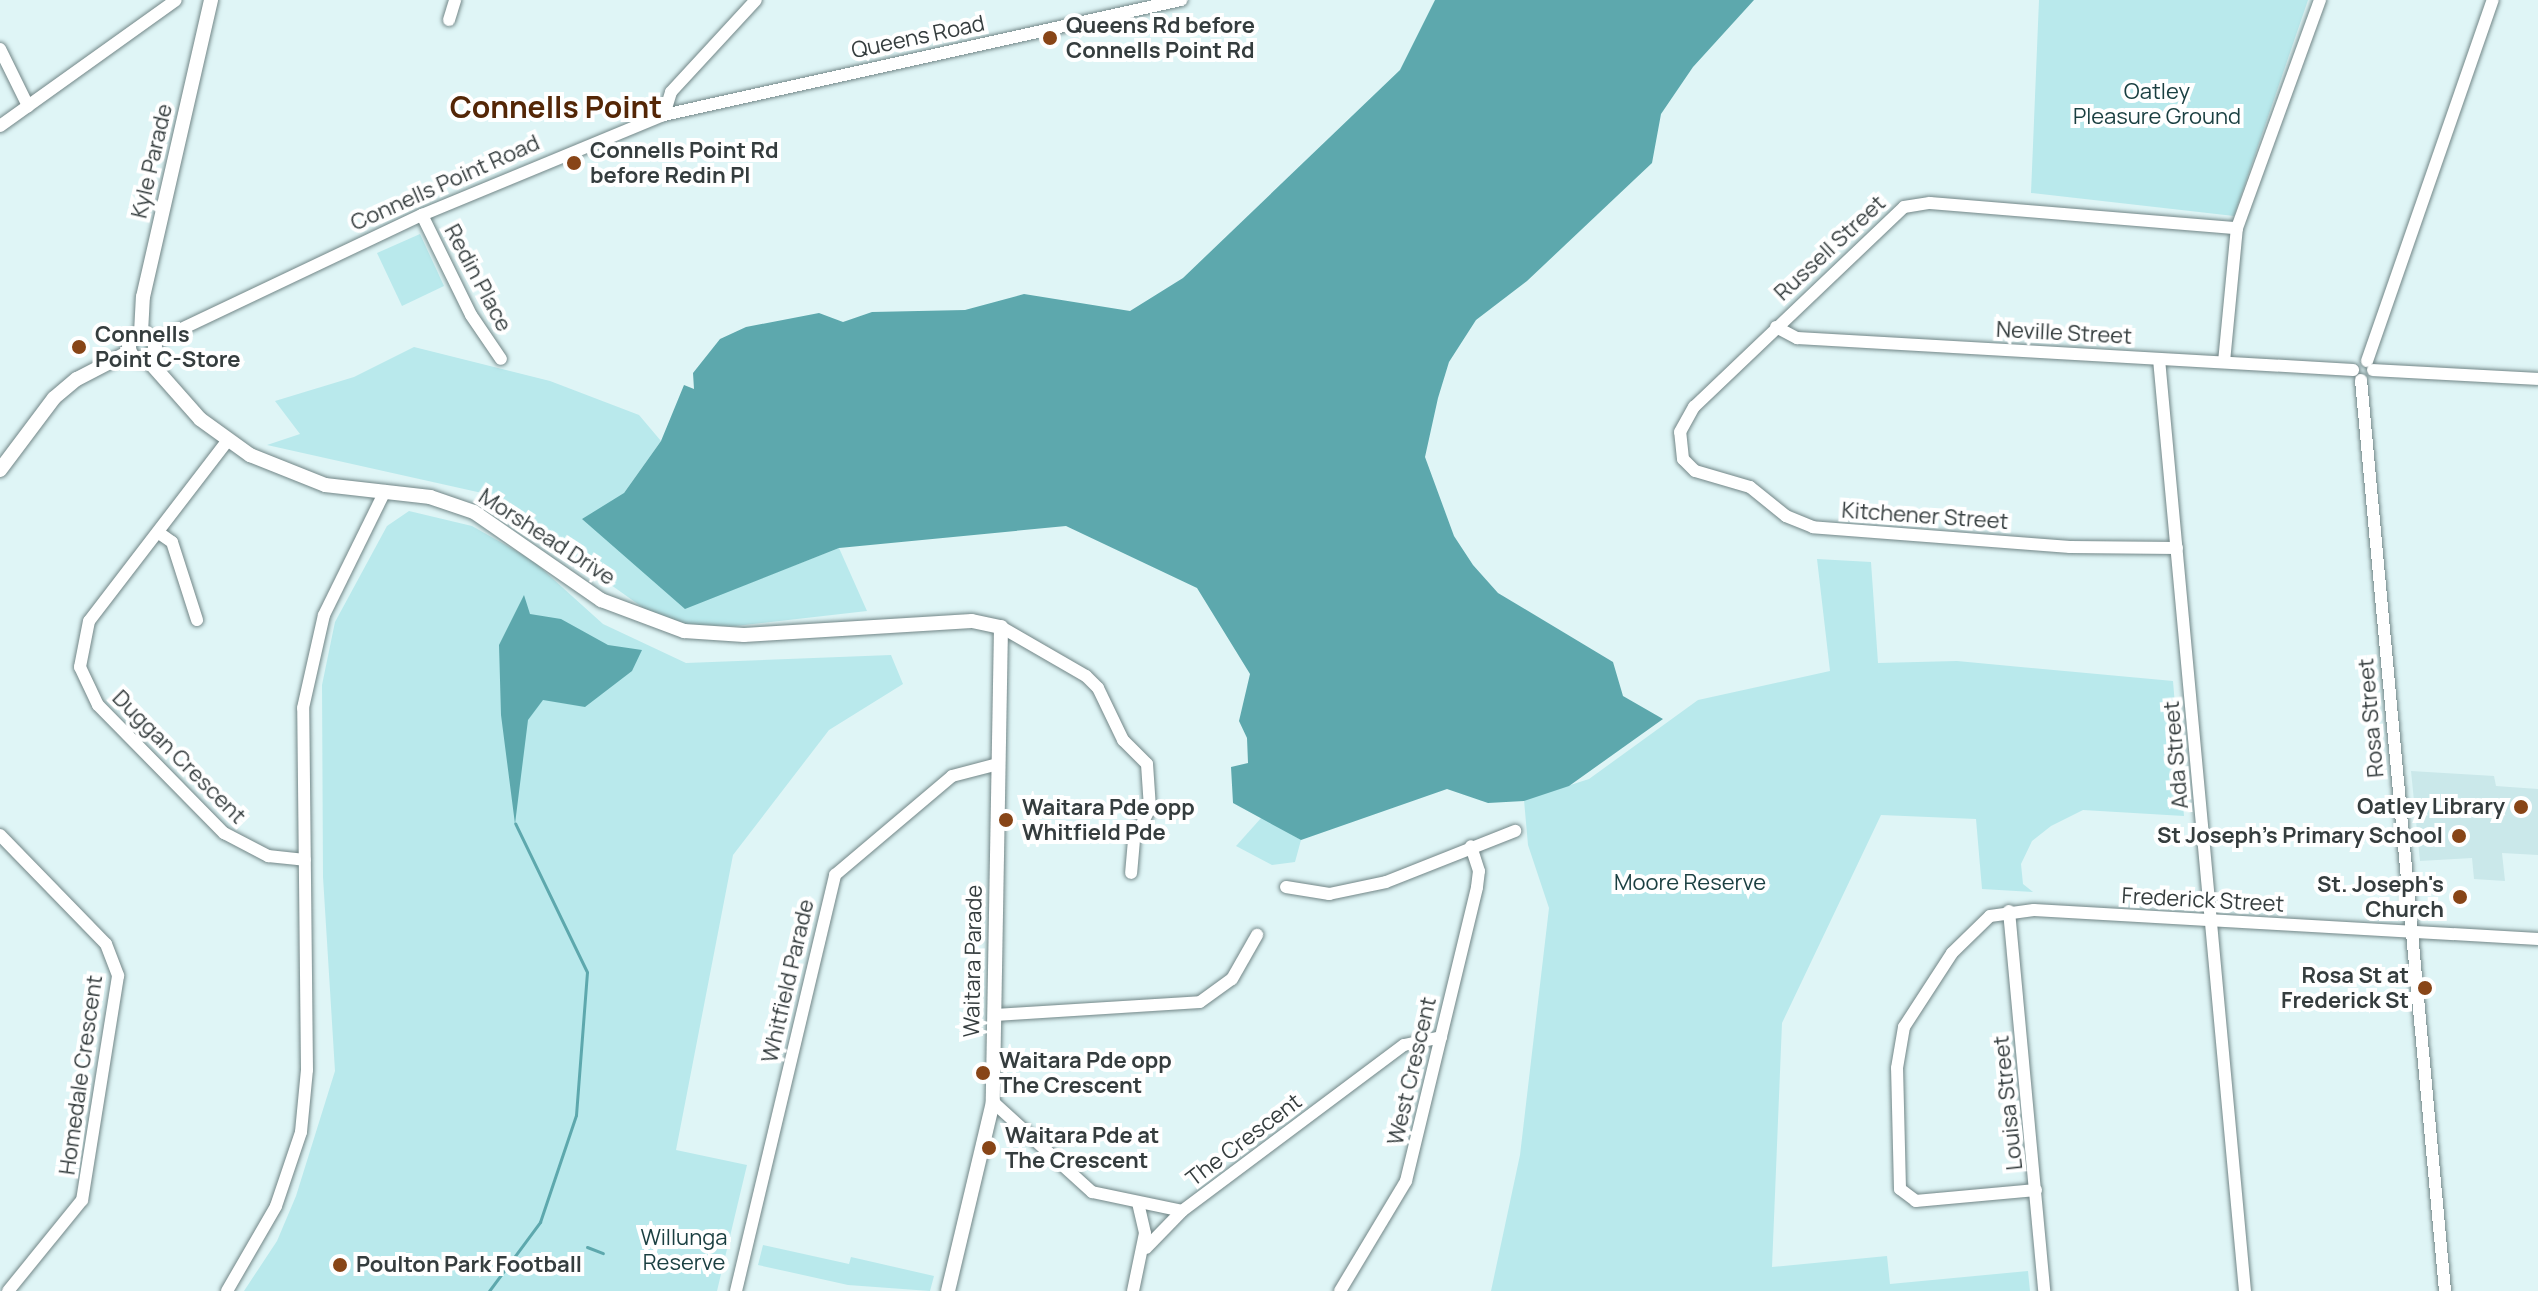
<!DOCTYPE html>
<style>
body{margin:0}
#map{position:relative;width:2538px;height:1291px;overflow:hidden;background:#dff5f6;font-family:Manrope,sans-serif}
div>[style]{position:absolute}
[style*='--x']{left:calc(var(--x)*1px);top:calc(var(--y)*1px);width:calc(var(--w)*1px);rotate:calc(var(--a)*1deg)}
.built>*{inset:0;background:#cae8ea}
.green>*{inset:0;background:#b9e9ec}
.water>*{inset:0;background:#5da8ad}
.stream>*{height:3px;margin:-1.5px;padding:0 1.5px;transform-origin:1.5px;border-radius:1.5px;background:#5da8ad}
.roads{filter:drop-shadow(0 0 2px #728687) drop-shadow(0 0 2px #728687)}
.minor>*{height:12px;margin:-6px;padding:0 6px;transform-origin:6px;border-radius:6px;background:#fff}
.tertiary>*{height:14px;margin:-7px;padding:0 7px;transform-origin:7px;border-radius:7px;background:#fff}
.tertiary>.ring{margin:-7px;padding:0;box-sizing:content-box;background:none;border:14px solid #fff;border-radius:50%}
.dots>*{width:22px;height:22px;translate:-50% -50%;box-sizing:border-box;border:4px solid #fff;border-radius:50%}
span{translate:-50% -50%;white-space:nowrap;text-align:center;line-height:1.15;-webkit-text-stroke:8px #fff;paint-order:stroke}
.poi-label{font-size:22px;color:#353d3e;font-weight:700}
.left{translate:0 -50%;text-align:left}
.right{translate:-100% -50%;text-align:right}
.street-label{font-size:22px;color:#353d3e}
.park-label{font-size:22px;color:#1a3f41}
.district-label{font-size:30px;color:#542606;font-weight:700}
</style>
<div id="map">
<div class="built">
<div style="clip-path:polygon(2411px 771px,2494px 776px,2496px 786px,2538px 789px,2538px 855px,2502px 853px,2505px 881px,2474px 879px,2472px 858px,2420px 861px)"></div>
</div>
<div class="green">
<div style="clip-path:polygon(2039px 0,2308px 0,2234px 216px,2031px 193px)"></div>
<div style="clip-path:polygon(420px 234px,444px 286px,402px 306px,377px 253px)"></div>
<div style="clip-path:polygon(414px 347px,550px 381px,639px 415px,661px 441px,624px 493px,685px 608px,839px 548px,867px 611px,736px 626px,682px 625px,649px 612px,482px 493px,267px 445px,300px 434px,275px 401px,354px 377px)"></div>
<div style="clip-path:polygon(409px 511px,472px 526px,532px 560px,603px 624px,686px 663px,891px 655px,903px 684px,829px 730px,733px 855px,676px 1150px,747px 1165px,717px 1291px,244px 1291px,277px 1241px,296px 1196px,335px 1071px,323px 877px,322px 685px,335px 622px,387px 526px)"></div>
<div style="clip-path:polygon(1817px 559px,1871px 562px,1878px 663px,1957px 661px,2173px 681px,2184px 816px,2083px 810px,2051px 826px,2032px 841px,2021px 864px,2023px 884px,2033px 892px,1982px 889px,1976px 819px,1881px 815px,1782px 1023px,1772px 1267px,1887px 1256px,1890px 1284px,2028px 1271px,2030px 1291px,1491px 1291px,1520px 1155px,1549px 908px,1528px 845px,1524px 800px,1589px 779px,1698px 700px,1830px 671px)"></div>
<div style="clip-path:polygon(1262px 817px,1301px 840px,1295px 862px,1272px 865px,1236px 846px)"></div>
<div style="clip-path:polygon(763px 1245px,849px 1264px,851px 1257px,934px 1276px,930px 1291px,848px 1285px,758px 1265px)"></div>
</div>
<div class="water">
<div style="clip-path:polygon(1435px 0,1754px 0,1693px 67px,1661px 114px,1652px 163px,1527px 281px,1476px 320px,1449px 362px,1438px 398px,1425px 457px,1454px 536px,1473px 565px,1498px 593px,1613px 662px,1623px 696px,1663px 719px,1569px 786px,1524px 801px,1488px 803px,1447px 789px,1301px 840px,1233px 803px,1231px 767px,1248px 763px,1247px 738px,1239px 721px,1250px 674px,1197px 588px,1066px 526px,839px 548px,685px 609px,582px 519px,624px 493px,661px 441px,684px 385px,694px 389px,693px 373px,720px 339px,746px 327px,819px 313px,843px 322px,872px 312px,965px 310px,1024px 294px,1130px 311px,1183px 278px,1400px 70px)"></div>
<div style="clip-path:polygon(524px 595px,530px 614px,561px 619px,608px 645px,642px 650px,632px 671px,585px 707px,543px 700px,528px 720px,515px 824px,501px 715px,499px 645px)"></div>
</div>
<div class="stream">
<div style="--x:587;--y:1247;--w:17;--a:21"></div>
<div style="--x:489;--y:1291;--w:86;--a:-53.5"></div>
<div style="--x:540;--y:1222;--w:113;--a:-71.4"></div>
<div style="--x:576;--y:1115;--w:143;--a:-85.6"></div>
<div style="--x:587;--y:972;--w:165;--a:-115.8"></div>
</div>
<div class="roads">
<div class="minor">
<div style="--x:449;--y:20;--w:21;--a:-73"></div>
<div style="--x:0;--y:49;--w:64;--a:63.8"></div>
<div style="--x:664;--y:115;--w:24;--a:-73"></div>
<div style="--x:671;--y:92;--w:125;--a:-47.3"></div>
<div style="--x:0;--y:126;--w:216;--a:-35.6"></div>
<div style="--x:422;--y:215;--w:111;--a:63.9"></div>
<div style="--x:471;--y:315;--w:53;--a:55.7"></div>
<div style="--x:1776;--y:327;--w:24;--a:28"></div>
<div style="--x:1797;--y:338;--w:557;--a:3.29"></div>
<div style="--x:154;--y:342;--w:297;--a:-25.4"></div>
<div style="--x:422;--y:215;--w:262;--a:-22.5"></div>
<div style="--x:664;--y:115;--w:530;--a:-12.54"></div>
<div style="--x:2159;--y:359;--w:936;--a:84.73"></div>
<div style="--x:2367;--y:361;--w:382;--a:-70.8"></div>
<div style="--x:2224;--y:362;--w:135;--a:-84.5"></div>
<div style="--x:2237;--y:228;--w:243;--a:-70"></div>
<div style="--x:2373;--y:370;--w:165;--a:3.1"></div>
<div style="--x:2361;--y:380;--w:915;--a:84.73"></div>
<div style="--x:228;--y:440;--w:228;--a:127.5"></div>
<div style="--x:89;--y:621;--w:47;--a:101.1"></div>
<div style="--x:80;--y:667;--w:42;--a:64.7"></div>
<div style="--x:98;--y:705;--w:180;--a:45.5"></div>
<div style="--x:224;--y:833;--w:50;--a:27.6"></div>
<div style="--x:268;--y:856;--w:37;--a:6"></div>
<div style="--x:159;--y:533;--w:16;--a:35"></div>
<div style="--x:172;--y:542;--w:82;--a:72.2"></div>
<div style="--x:2177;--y:548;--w:107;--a:-179.5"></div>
<div style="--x:2070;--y:547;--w:258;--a:-175.6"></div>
<div style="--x:1813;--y:527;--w:29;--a:-158"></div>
<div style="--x:1786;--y:516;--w:46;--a:-141.1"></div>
<div style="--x:1750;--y:487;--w:57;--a:-163.8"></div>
<div style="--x:1695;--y:471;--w:17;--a:-135"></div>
<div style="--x:1683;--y:459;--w:27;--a:-96"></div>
<div style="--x:1680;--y:432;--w:29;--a:-61"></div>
<div style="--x:1694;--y:407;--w:290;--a:-43.6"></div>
<div style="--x:1904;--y:207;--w:26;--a:-9"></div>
<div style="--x:1930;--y:203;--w:308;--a:4.7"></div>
<div style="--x:1001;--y:627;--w:98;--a:30"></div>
<div style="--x:1086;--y:676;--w:17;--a:45"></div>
<div style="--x:1098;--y:688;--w:58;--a:64.3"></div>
<div style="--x:1123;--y:740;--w:34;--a:45"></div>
<div style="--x:1147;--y:764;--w:44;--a:86.1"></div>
<div style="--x:1150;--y:808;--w:36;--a:117"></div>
<div style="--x:1134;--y:840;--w:33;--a:95"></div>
<div style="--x:0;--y:835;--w:152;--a:45.8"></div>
<div style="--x:106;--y:944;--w:34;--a:69"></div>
<div style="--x:118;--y:976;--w:227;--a:99.1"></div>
<div style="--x:82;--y:1200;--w:117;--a:129.1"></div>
<div style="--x:1286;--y:887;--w:44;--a:9.2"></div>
<div style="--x:1329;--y:894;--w:58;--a:-11.9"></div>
<div style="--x:1386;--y:882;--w:139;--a:-21.6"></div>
<div style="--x:2009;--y:911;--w:382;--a:84.7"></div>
<div style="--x:995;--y:1015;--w:205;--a:-3.6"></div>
<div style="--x:1200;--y:1002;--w:39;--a:-36"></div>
<div style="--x:1232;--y:979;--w:51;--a:-60.4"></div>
<div style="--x:993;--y:1102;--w:134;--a:42.3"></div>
<div style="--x:1092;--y:1192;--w:92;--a:11.9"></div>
<div style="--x:1182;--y:1211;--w:277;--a:-36.8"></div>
<div style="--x:1404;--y:1045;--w:38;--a:-12"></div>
<div style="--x:2036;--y:1190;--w:121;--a:174.8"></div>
<div style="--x:1916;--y:1201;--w:20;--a:-143"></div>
<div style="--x:1900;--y:1189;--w:121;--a:-91.4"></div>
<div style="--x:1897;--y:1068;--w:42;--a:-80.3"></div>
<div style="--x:1904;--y:1027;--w:88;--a:-57"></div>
<div style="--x:1952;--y:953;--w:53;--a:-44.2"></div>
<div style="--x:1990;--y:916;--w:44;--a:-7.8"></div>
<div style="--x:2034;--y:910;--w:505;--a:3.29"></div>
<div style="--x:1146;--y:1248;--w:52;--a:-45.8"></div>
<div style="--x:227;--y:1291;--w:98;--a:-60"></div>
<div style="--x:276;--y:1206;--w:78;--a:-71.3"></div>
<div style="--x:301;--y:1132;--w:62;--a:-84.5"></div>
<div style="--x:307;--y:1070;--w:362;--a:-90.6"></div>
<div style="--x:303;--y:708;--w:95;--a:-77.3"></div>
<div style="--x:324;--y:615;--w:138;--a:-63.8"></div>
<div style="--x:736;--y:1291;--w:428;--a:-76.6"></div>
<div style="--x:835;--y:875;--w:153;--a:-40.2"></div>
<div style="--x:952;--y:776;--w:48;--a:-14.6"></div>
<div style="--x:1133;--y:1291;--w:59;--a:-78.3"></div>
<div style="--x:1145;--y:1233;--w:31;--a:-103"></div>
<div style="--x:1340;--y:1291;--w:128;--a:-59"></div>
<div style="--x:1406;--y:1181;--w:302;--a:-76.4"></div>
<div style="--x:1477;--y:887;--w:16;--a:-83"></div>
<div style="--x:1479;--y:871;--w:26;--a:-108"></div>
</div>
<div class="tertiary">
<div style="--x:141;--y:333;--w:36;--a:-87"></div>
<div style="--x:143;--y:297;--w:305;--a:-77.1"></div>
<div class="ring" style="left:129px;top:334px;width:12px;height:12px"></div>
<div style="--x:147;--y:359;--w:80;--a:48.5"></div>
<div style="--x:200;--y:419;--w:62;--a:35.8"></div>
<div style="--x:250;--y:455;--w:81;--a:21.8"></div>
<div style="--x:325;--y:485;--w:106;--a:6.5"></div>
<div style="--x:430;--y:497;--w:46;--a:18.8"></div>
<div style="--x:474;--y:512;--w:155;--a:34.7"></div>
<div style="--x:601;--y:600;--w:89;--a:20.5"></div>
<div style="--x:684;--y:631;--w:60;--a:3.8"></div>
<div style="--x:744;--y:635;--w:228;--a:-3.5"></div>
<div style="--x:972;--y:621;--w:30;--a:12"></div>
<div style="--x:1001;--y:627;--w:475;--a:91"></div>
<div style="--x:993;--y:1102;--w:194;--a:103.4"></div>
<div style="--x:0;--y:470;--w:90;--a:-53.1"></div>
<div style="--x:54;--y:398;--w:30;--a:-40"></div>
<div style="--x:77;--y:379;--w:59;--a:-27.4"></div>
</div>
</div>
<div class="dots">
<div style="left:1050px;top:38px;background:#884517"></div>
<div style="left:574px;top:163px;background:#884517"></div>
<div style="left:79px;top:347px;background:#884517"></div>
<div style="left:2521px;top:807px;background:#884517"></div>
<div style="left:1006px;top:820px;background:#884517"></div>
<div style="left:2459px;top:836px;background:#884517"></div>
<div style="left:2460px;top:897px;background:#884517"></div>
<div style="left:2425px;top:988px;background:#884517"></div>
<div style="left:983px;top:1073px;background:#884517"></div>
<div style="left:989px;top:1148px;background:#884517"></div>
<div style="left:340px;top:1265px;background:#884517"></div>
</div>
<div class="poi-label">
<span class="left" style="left:1066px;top:38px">Queens Rd before<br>Connells Point Rd</span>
<span class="left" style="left:590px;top:163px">Connells Point Rd<br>before Redin Pl</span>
<span class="left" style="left:95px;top:347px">Connells<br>Point C-Store</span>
<span class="left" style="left:1022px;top:820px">Waitara Pde opp<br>Whitfield Pde</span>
<span class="right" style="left:2505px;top:807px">Oatley Library</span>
<span class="right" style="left:2443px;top:836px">St Joseph's Primary School</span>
<span class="right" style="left:2444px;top:897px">St. Joseph's<br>Church</span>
<span class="right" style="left:2409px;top:988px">Rosa St at<br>Frederick St</span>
<span class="left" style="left:999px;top:1073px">Waitara Pde opp<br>The Crescent</span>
<span class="left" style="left:1005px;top:1148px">Waitara Pde at<br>The Crescent</span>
<span class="left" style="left:356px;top:1265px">Poulton Park Football</span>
</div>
<div class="street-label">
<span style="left:918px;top:37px;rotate:-12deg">Queens Road</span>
<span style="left:152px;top:161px;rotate:-77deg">Kyle Parade</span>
<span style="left:445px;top:183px;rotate:-24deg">Connells Point Road</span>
<span style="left:1830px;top:248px;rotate:-43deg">Russell Street</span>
<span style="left:478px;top:278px;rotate:62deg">Redin Place</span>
<span style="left:2064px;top:333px;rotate:3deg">Neville Street</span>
<span style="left:1925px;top:516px;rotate:4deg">Kitchener Street</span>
<span style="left:547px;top:537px;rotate:33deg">Morshead Drive</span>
<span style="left:2371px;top:718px;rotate:-95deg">Rosa Street</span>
<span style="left:2176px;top:755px;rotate:-95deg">Ada Street</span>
<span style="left:179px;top:757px;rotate:45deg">Duggan Crescent</span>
<span style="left:2203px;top:900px;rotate:3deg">Frederick Street</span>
<span style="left:973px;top:961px;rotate:-89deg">Waitara Parade</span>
<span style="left:788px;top:981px;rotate:-77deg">Whitfield Parade</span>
<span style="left:1412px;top:1071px;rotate:-77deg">West Crescent</span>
<span style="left:81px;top:1075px;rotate:-82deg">Homedale Crescent</span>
<span style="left:2008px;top:1103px;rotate:-96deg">Louisa Street</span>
<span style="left:1244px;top:1140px;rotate:-37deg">The Crescent</span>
</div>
<div class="park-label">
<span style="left:2157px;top:104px">Oatley<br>Pleasure Ground</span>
<span style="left:1690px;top:883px">Moore Reserve</span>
<span style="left:684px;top:1250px">Willunga<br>Reserve</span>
</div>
<div class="district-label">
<span style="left:556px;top:107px">Connells Point</span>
</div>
</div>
